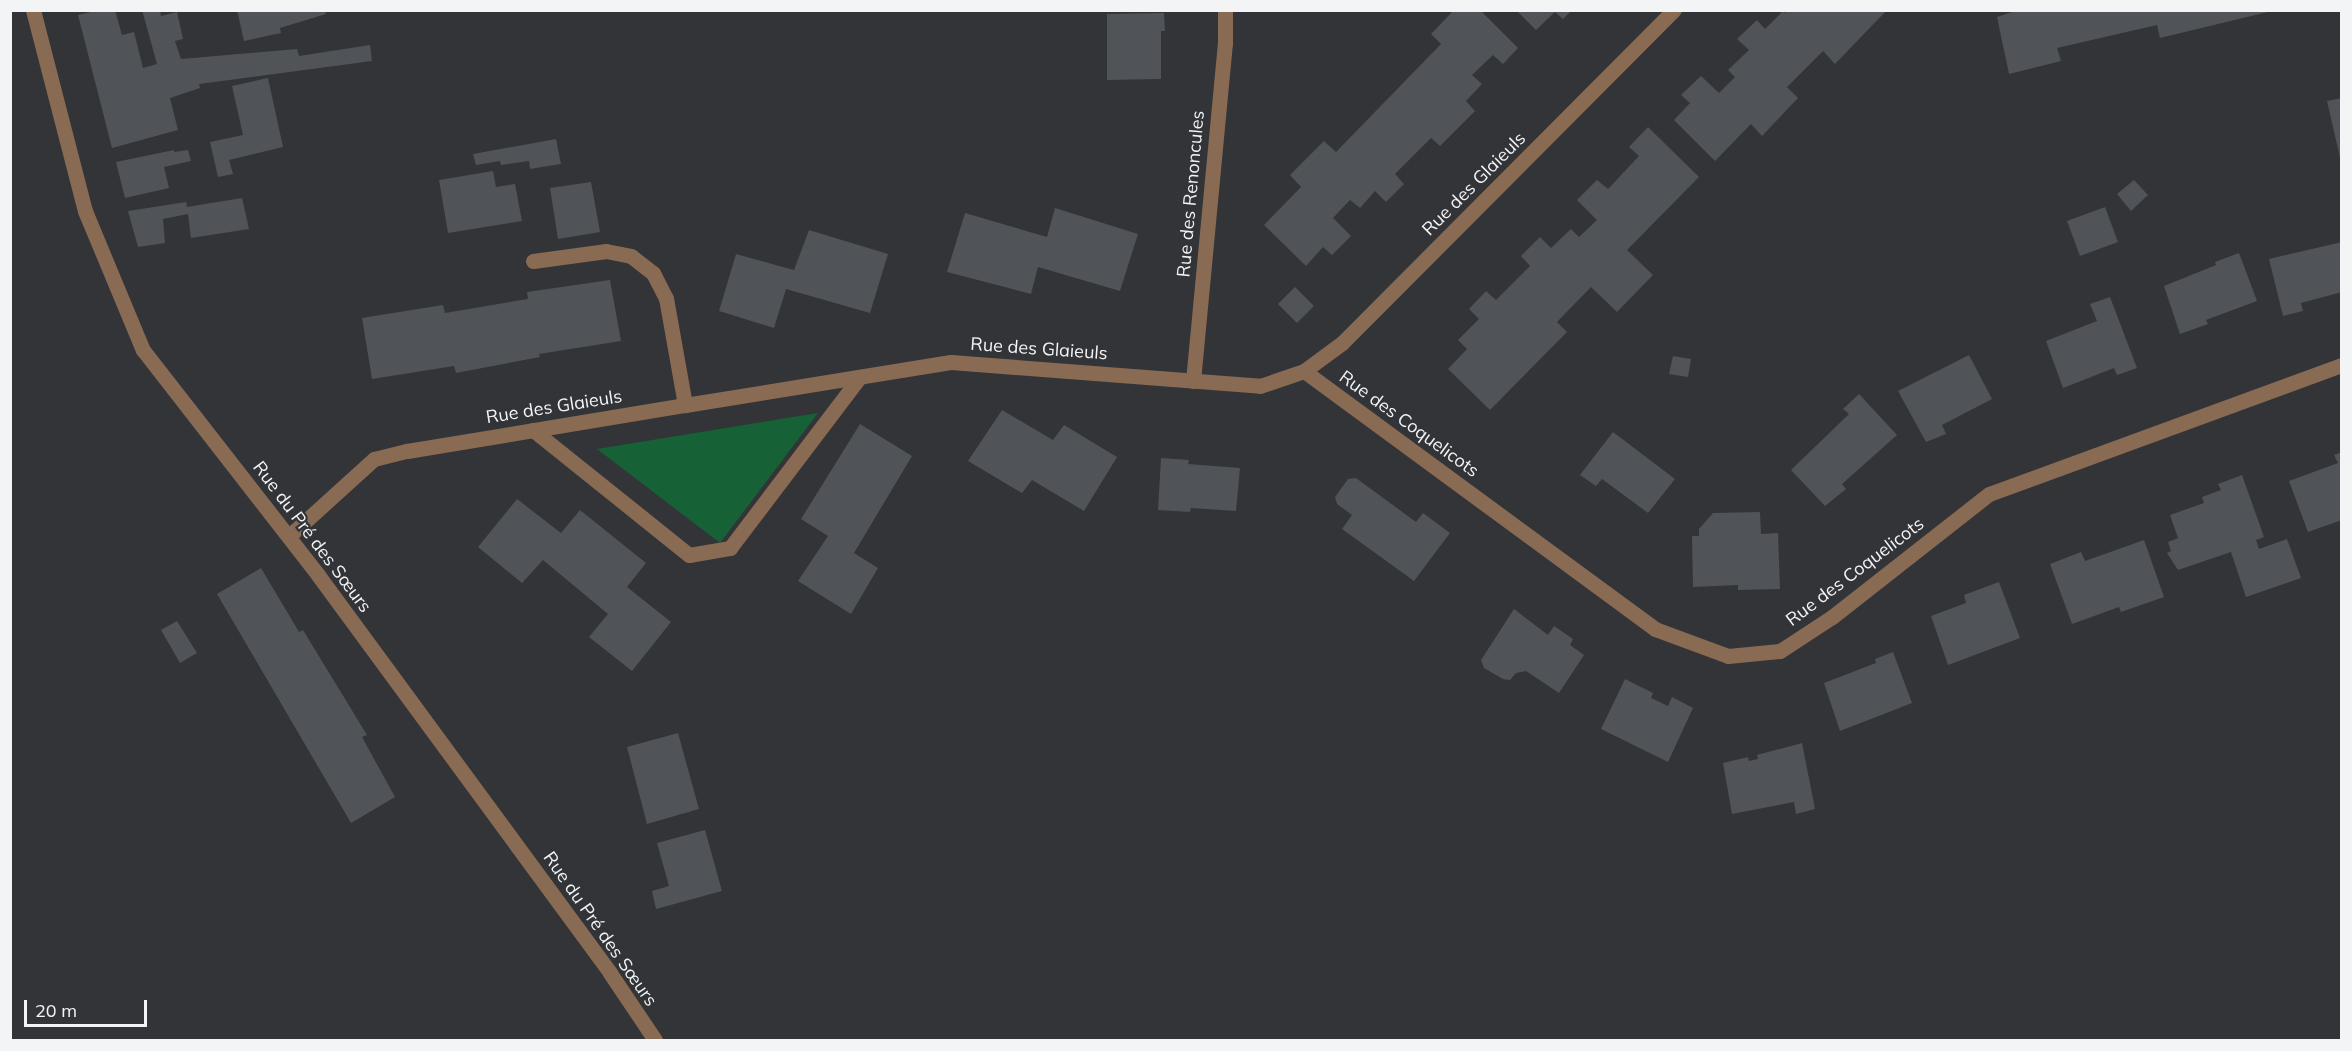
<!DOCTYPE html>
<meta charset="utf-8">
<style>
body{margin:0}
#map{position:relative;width:2352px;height:1051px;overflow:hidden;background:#323438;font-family:Mulish,sans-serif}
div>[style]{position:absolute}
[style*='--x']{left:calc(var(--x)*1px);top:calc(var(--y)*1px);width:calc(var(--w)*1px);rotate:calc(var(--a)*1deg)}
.green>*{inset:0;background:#176137}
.building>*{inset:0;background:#505357}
.minor>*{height:15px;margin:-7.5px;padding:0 7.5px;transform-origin:7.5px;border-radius:7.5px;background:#896a53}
span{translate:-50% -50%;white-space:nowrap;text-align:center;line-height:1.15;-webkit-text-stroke:4.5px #323438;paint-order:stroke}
.street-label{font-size:18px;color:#f2f4f6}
.frame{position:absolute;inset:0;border:12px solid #f2f4f6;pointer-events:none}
.scale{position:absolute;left:24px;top:1000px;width:123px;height:27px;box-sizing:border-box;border:3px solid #f2f4f6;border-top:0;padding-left:8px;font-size:18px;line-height:21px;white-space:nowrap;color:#f2f4f6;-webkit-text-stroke:4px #323438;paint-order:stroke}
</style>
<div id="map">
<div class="green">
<div style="clip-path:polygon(818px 413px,720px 543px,597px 449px)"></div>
</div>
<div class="building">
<div style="clip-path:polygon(99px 10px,115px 10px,122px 35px,134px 32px,143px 68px,157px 64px,142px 10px,160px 10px,161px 16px,177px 12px,183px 39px,175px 41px,181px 59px,297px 49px,299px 56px,370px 45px,372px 61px,199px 84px,200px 88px,170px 98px,178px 130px,112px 148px,78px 15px)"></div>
<div style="clip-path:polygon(237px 10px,325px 10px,326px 14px,280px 28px,281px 33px,244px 41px)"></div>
<div style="clip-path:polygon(1454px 10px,1480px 10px,1518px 48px,1503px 64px,1493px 55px,1472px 75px,1482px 84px,1466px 101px,1475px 111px,1440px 146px,1431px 138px,1395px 174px,1404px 184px,1386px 202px,1375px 191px,1360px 208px,1350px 200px,1333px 218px,1351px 236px,1332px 255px,1323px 247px,1306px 266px,1264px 225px,1301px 187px,1290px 175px,1324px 141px,1336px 152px,1441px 44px,1431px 34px)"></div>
<div style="clip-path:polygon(1516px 10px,1572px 10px,1563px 19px,1555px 12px,1536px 30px)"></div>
<div style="clip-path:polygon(1788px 10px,1887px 10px,1835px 64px,1823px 51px,1787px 87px,1798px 98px,1762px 136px,1751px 124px,1715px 161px,1674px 120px,1690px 103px,1681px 95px,1701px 76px,1719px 93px,1735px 77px,1728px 70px,1749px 50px,1737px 39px,1757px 20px,1765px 29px,1783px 11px,1785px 13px)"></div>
<div style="clip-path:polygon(2018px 10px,2272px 10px,2272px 11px,2160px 38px,2157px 25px,2057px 48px,2061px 61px,2009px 74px,1997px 17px)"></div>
<div style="clip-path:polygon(1164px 13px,1165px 31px,1161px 31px,1161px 79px,1107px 80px,1107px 14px)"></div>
<div style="clip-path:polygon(268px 78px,283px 147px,229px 160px,233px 174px,218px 177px,210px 142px,243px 135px,232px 86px)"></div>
<div style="clip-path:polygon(2342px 98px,2342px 162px,2341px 162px,2327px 101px)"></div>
<div style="clip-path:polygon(1648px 127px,1699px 177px,1627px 250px,1653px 275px,1617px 312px,1591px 287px,1557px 322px,1567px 332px,1490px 410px,1448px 369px,1467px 349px,1458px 340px,1479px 319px,1469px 309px,1486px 291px,1496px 300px,1530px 266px,1521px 256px,1540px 237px,1551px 248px,1571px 229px,1579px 237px,1597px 220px,1577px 200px,1597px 180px,1608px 189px,1639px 156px,1629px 147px)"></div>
<div style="clip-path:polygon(556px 139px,561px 164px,530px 169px,529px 161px,501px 165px,500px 161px,476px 165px,473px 154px)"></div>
<div style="clip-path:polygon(174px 150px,174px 152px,188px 150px,191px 161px,164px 167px,169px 188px,125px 198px,116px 162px)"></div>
<div style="clip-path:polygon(493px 171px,496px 187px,515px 184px,522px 221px,448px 233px,439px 180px)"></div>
<div style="clip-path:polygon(2134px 180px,2148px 195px,2131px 211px,2117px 194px)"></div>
<div style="clip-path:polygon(591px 182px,600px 232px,558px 239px,550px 188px)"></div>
<div style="clip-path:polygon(242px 198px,249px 229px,191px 238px,188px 214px,163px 219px,165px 243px,138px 247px,128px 211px,186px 202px,187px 207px)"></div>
<div style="clip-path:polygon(2105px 207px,2118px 242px,2080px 256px,2067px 221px)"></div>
<div style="clip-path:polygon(1055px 208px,1138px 234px,1120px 291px,1038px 267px,1031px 294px,947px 272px,965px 213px,1047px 237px)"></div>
<div style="clip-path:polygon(809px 230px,888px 254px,870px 313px,786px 289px,774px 328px,719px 311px,736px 254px,794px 270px)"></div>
<div style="clip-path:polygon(2342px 242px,2342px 292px,2301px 303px,2303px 311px,2283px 316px,2269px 259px)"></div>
<div style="clip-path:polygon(2239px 253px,2257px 301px,2206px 320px,2208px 324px,2180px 334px,2164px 286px,2216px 265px,2215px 262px)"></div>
<div style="clip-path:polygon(610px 280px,621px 341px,539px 354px,540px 357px,456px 373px,454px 366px,372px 379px,362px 318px,443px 305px,445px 313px,528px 299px,527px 292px)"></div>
<div style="clip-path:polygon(1295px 287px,1314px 306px,1297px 323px,1278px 304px)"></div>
<div style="clip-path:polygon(2110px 297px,2137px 368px,2117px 375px,2114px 368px,2063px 388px,2046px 341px,2097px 321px,2090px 304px)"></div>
<div style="clip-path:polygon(1969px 355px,1992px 399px,1942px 425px,1946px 434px,1926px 442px,1898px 391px)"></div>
<div style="clip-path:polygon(1673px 356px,1691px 359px,1688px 377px,1669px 374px)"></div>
<div style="clip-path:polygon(1859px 394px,1897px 435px,1842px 484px,1846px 489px,1825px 506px,1791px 470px,1849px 414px,1843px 409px)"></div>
<div style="clip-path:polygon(1002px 410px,1053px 440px,1064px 425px,1117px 457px,1084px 511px,1032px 480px,1022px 493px,968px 461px)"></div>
<div style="clip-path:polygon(860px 424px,912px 456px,854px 553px,878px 568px,851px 614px,798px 581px,828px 536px,801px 519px)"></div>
<div style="clip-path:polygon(1613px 432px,1675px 479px,1648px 513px,1602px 479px,1596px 486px,1580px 475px)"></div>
<div style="clip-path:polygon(2342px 452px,2342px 520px,2308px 532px,2289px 481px,2338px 463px,2334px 455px)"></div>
<div style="clip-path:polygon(1161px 458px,1189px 460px,1188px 464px,1240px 468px,1236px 511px,1191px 508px,1190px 512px,1158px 510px)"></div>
<div style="clip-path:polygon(2242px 475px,2264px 537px,2256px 540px,2259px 549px,2287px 539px,2301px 578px,2246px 597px,2231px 552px,2178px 570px,2167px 553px,2171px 551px,2168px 542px,2178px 538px,2170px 515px,2204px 503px,2202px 497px,2221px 490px,2218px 484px)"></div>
<div style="clip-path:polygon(1356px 478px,1416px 522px,1423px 513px,1450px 533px,1414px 581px,1342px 529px,1352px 515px,1337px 504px,1335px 497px,1348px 479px)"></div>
<div style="clip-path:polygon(517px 499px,561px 533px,580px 510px,646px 563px,627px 587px,671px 622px,632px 671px,589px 637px,608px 614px,543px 560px,522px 583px,478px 547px)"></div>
<div style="clip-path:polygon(1760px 512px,1761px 534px,1778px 533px,1780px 589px,1738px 590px,1738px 585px,1693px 587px,1692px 536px,1699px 536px,1699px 529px,1713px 513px)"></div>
<div style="clip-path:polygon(2144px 540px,2164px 597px,2121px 612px,2119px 607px,2072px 624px,2050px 564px,2081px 552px,2085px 561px)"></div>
<div style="clip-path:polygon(261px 568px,299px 632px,303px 630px,367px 735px,362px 737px,395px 797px,351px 823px,217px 594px)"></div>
<div style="clip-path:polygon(1999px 582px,2020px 638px,1948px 665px,1931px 616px,1966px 603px,1964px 595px)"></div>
<div style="clip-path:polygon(1514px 609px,1548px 635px,1554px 626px,1573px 639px,1570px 645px,1584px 655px,1559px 693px,1526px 671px,1516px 673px,1510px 680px,1503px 679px,1484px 668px,1481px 660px)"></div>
<div style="clip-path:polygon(177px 621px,197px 653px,180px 663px,161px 630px)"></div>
<div style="clip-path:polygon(1893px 652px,1912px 703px,1840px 731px,1824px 683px,1876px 663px,1875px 659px)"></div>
<div style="clip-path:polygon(1625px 679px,1653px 693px,1651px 698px,1668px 706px,1672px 697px,1693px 708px,1668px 762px,1601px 729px)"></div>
<div style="clip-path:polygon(678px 733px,699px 809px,647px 824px,627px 747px)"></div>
<div style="clip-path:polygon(1802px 743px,1815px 809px,1796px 814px,1794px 802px,1732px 814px,1723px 763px,1748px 757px,1749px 761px,1758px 759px,1757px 755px)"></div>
<div style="clip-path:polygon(705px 830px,722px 891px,656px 909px,652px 891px,669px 886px,657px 843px)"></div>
</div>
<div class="minor">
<div style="--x:33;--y:10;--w:208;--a:75.5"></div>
<div style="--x:85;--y:211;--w:151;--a:67.4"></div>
<div style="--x:143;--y:350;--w:285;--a:52.1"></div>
<div style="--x:318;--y:575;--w:494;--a:53.7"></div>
<div style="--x:610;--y:973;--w:81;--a:56.1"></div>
<div style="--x:533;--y:261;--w:74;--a:-7.8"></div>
<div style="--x:606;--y:251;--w:25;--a:11"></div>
<div style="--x:631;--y:256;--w:28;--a:38"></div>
<div style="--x:653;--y:273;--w:28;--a:63"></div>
<div style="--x:666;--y:298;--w:109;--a:79.9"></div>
<div style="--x:1304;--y:371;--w:436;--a:36.3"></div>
<div style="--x:1655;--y:629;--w:78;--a:20.3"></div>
<div style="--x:1728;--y:656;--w:52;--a:-5.5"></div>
<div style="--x:1780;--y:651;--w:62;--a:-33.2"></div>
<div style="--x:1832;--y:617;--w:199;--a:-38.1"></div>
<div style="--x:1989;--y:494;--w:376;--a:-20.1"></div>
<div style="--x:1193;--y:381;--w:339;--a:-84.6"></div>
<div style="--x:1225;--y:44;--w:34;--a:-90"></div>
<div style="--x:533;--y:430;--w:200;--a:38.7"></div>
<div style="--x:689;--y:555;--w:42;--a:-9.7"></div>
<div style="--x:730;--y:548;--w:213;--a:-52.8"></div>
<div style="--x:289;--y:536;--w:115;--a:-42.2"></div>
<div style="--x:374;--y:459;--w:34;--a:-14"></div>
<div style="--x:407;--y:451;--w:282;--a:-9.4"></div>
<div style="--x:685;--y:405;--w:269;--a:-9.2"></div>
<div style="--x:951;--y:362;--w:310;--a:4.4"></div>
<div style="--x:1260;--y:386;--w:46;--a:-18.8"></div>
<div style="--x:1304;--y:371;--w:47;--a:-36.4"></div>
<div style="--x:1342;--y:343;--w:470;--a:-45.1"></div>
</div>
<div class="street-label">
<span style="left:1474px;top:184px;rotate:-45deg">Rue des Glaieuls</span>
<span style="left:1191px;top:194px;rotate:-85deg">Rue des Renoncules</span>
<span style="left:1039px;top:349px;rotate:4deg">Rue des Glaieuls</span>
<span style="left:554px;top:407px;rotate:-9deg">Rue des Glaieuls</span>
<span style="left:1409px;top:424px;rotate:36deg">Rue des Coquelicots</span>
<span style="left:312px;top:537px;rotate:53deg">Rue du Pré des Sœurs</span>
<span style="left:1855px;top:572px;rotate:-37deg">Rue des Coquelicots</span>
<span style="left:600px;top:929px;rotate:55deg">Rue du Pré des Sœurs</span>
</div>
<div class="frame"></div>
<div class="scale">20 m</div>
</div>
